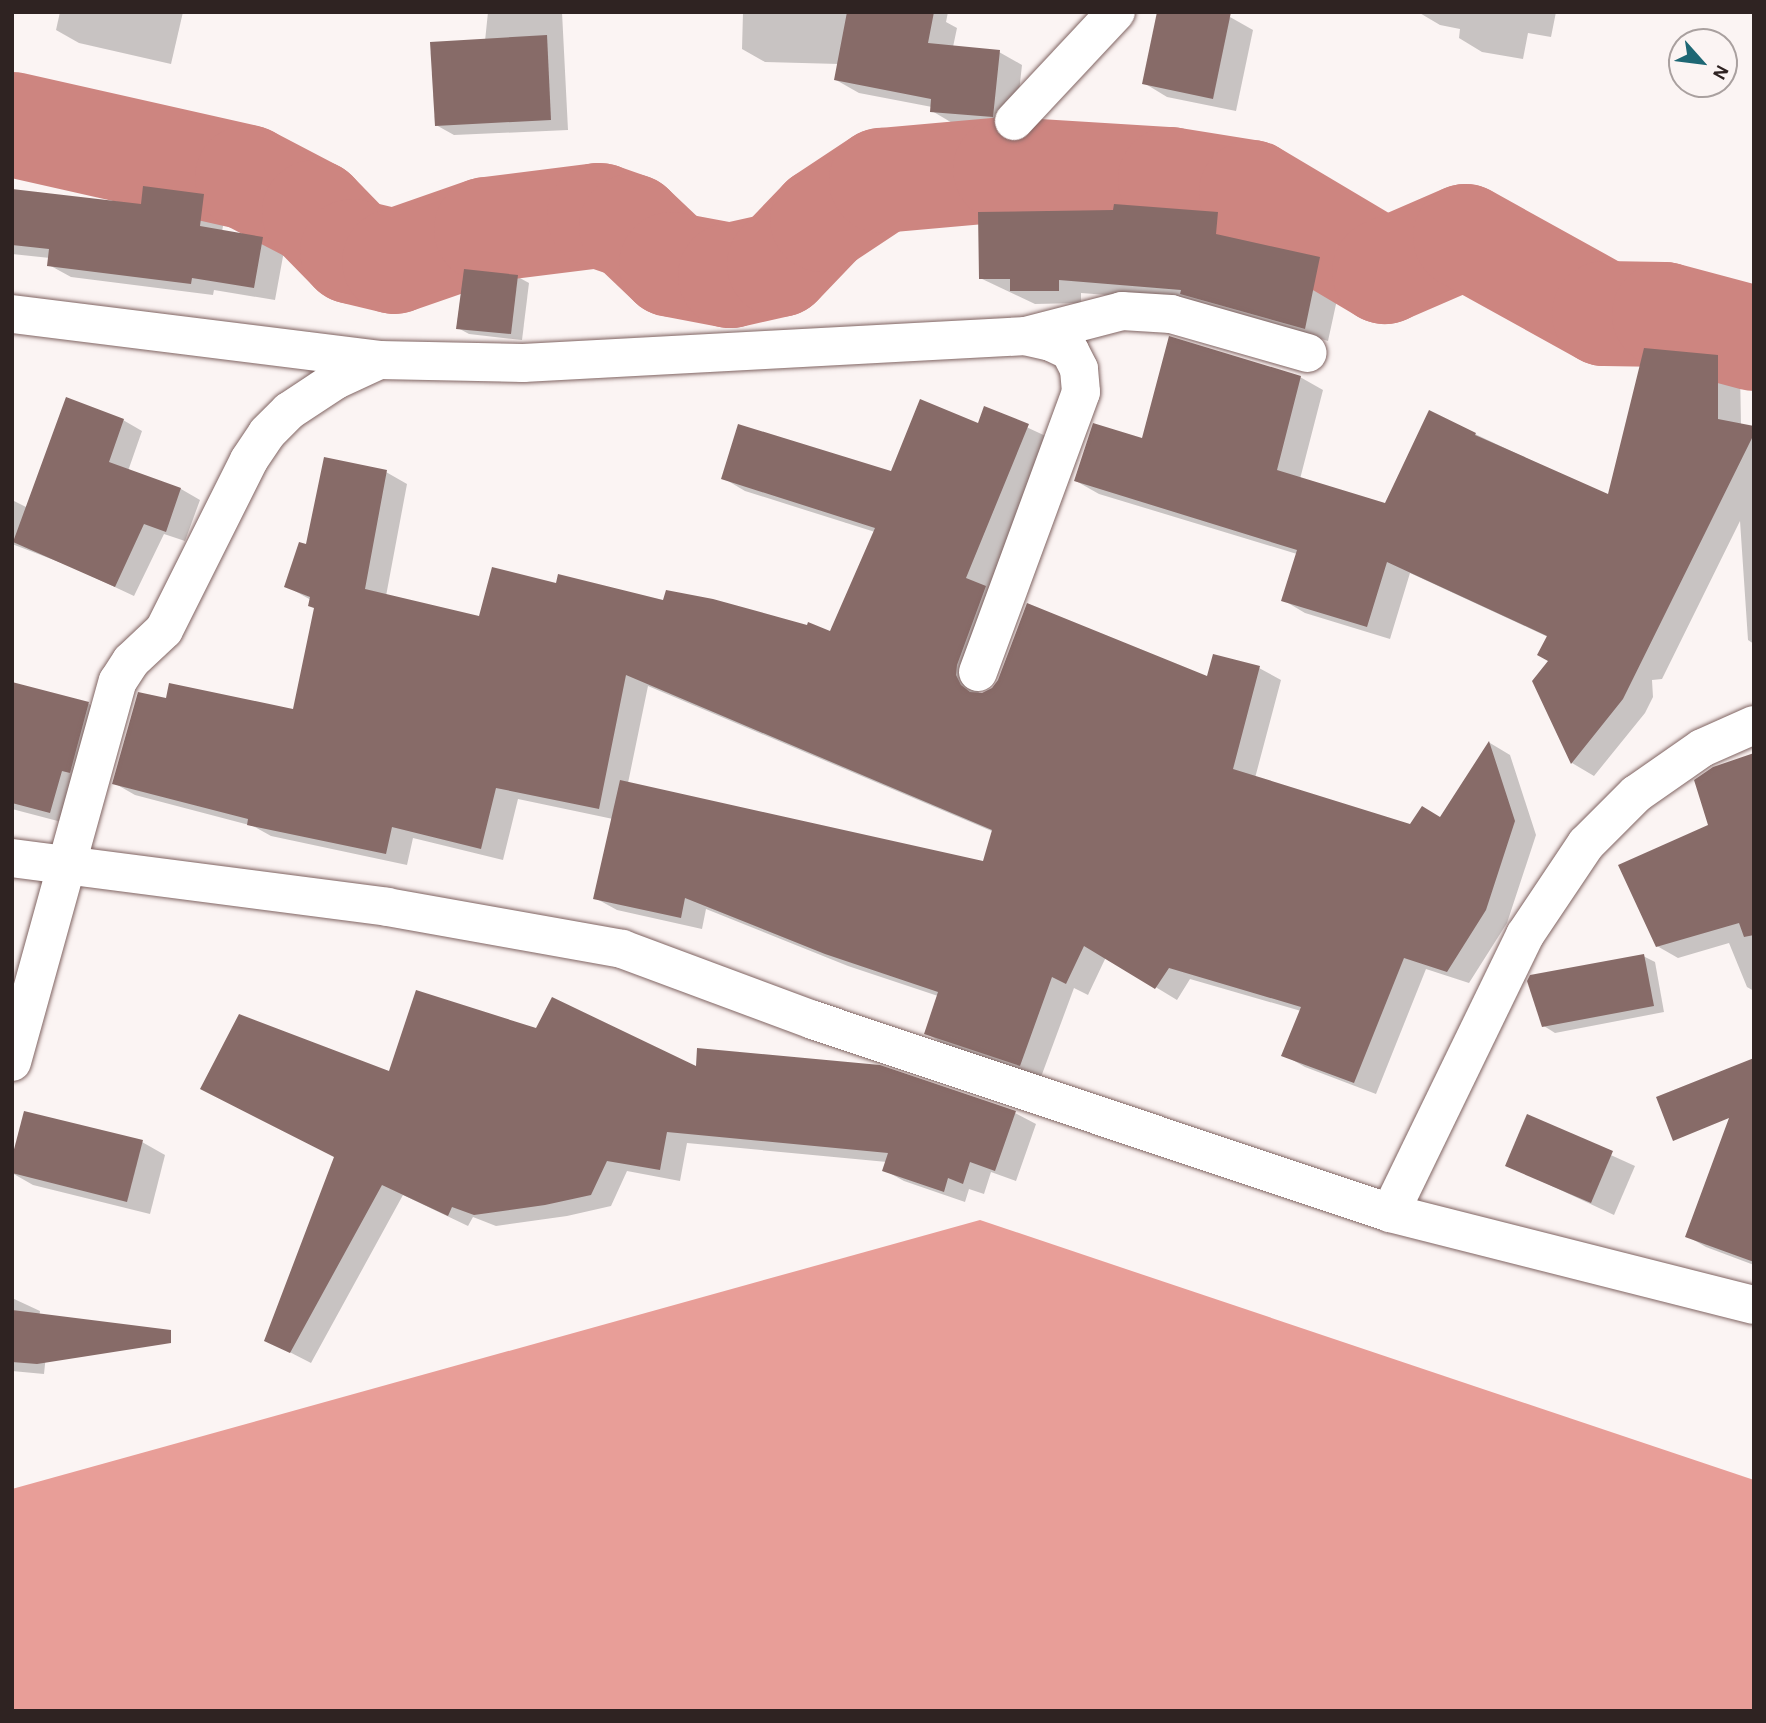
<!DOCTYPE html>
<style>
body{margin:0}
#map{position:relative;width:1766px;height:1723px;overflow:hidden;background:#fbf4f3;font-family:"Alegreya Sans",sans-serif}
div>[style]{position:absolute}
[style*='--x']{left:calc(var(--x)*1px);top:calc(var(--y)*1px);width:calc(var(--w)*1px);rotate:calc(var(--a)*1deg)}
.forest>*{inset:0;background:#e89e98}
.shadow>*{inset:0;background:#0003}
.river>*{height:105px;margin:-52.5px;padding:0 52.5px;transform-origin:52.5px;border-radius:52.5px;background:#cd8580}
.building>*{inset:0;background:#876b68}
.roads{filter:drop-shadow(0 0 2px #806462) drop-shadow(0 0 2px #806462)}
.street>*{height:38px;margin:-19px;padding:0 19px;transform-origin:19px;border-radius:19px;background:#fff}
span{translate:-50% -50%;white-space:nowrap;text-align:center;line-height:1.15;-webkit-text-stroke:6px #fbf4f3;paint-order:stroke}
.frame{position:absolute;inset:0;border:14px solid #2f2322;pointer-events:none}
.north{position:absolute;left:1668px;top:28px;width:70px;height:70px;box-sizing:border-box;background:#fbf4f3;border:2px solid #a9a09f;border-radius:50%;rotate:118deg;font-size:19px;font-weight:700;line-height:28px;text-align:center;color:#2f2322}
.north::after{content:'';display:block;margin:auto;width:24px;height:32px;background:#1e6774;clip-path:polygon(50% 0,100% 100%,50% 72%,0 100%)}
</style>
<div id="map">
<div class="forest">
<div style="clip-path:polygon(980px 1220px,1754px 1480px,1754px 1711px,12px 1711px,12px 1489px)"></div>
</div>
<div class="shadow">
<div style="clip-path:polygon(60px 12px,183px 12px,171px 64px,79px 43px,56px 30px)"></div>
<div style="clip-path:polygon(488px 12px,562px 12px,568px 130px,454px 135px,436px 125px,485px 41px)"></div>
<div style="clip-path:polygon(743px 12px,948px 12px,946px 22px,957px 28px,953px 47px,999px 52px,1022px 65px,1015px 129px,954px 124px,932px 111px,932px 107px,859px 93px,836px 80px,839px 64px,765px 62px,742px 49px)"></div>
<div style="clip-path:polygon(1418px 12px,1556px 12px,1551px 37px,1528px 33px,1523px 59px,1482px 52px,1459px 38px,1460px 29px,1440px 25px)"></div>
<div style="clip-path:polygon(1230px 17px,1253px 30px,1236px 111px,1167px 97px,1144px 83px)"></div>
<div style="clip-path:polygon(145px 188px,204px 195px,226px 208px,222px 232px,263px 239px,284px 251px,275px 300px,214px 290px,213px 295px,71px 277px,49px 265px,50px 258px,12px 254px,12px 190px,142px 206px)"></div>
<div style="clip-path:polygon(1217px 214px,1240px 227px,1239px 241px,1320px 259px,1343px 272px,1328px 341px,1197px 302px,1081px 293px,1081px 303px,1035px 304px,980px 278px)"></div>
<div style="clip-path:polygon(465px 271px,518px 277px,529px 283px,522px 340px,469px 334px,458px 328px)"></div>
<div style="clip-path:polygon(1718px 357px,1740px 370px,1741px 425px,1754px 428px,1754px 644px,1748px 640px,1740px 521px,1662px 679px,1652px 680px,1653px 697px,1645px 713px,1594px 776px,1572px 763px,1534px 681px,1550px 661px,1548px 637px,1410px 573px,1390px 639px,1305px 613px,1283px 600px,1297px 554px,1099px 494px,1076px 481px,1144px 440px,1300px 377px,1323px 390px,1300px 479px,1386px 505px,1475px 434px,1609px 497px)"></div>
<div style="clip-path:polygon(evenodd,985px 408px,1050px 438px,978px 690px,980px 696px,994px 690px,1028px 605px,1209px 678px,1259px 668px,1281px 680px,1255px 778px,1411px 826px,1441px 819px,1490px 743px,1510px 755px,1536px 835px,1507px 923px,1469px 983px,1426px 969px,1376px 1094px,1305px 1067px,1284px 1055px,1301px 1011px,1190px 979px,1177px 1000px,1106px 957px,1088px 995px,1074px 988px,1041px 1077px,947px 1046px,926px 1033px,938px 996px,848px 966px,706px 909px,702px 929px,617px 910px,595px 898px,613px 819px,518px 799px,503px 860px,413px 838px,407px 865px,271px 836px,253px 826px,135px 795px,114px 783px,167px 700px,294px 711px,316px 609px,311px 600px,286px 586px,307px 546px,386px 472px,407px 484px,386px 596px,481px 618px,557px 585px,831px 634px,875px 532px,745px 491px,723px 478px,892px 474px,979px 425px,985px 408px,648px 686px,994px 832px,984px 863px,628px 783px,648px 686px)"></div>
<div style="clip-path:polygon(123px 420px,142px 431px,128px 471px,181px 489px,200px 500px,185px 541px,164px 534px,134px 596px,72px 567px,12px 544px,12px 500px,28px 508px)"></div>
<div style="clip-path:polygon(12px 684px,89px 704px,112px 717px,73px 825px,12px 809px)"></div>
<div style="clip-path:polygon(1754px 755px,1754px 991px,1747px 987px,1729px 943px,1678px 958px,1657px 946px,1710px 826px)"></div>
<div style="clip-path:polygon(1643px 956px,1655px 962px,1664px 1012px,1555px 1033px,1544px 1026px)"></div>
<div style="clip-path:polygon(536px 1030px,697px 1068px,1015px 1113px,1036px 1124px,1016px 1181px,991px 1172px,984px 1194px,969px 1189px,965px 1202px,904px 1181px,884px 1170px,887px 1162px,687px 1143px,680px 1181px,627px 1171px,611px 1206px,567px 1216px,496px 1226px,473px 1217px,468px 1226px,403px 1195px,311px 1363px,266px 1340px,390px 1073px)"></div>
<div style="clip-path:polygon(1754px 1091px,1754px 1265px,1706px 1247px,1687px 1236px)"></div>
<div style="clip-path:polygon(1527px 1117px,1635px 1166px,1614px 1215px,1507px 1165px)"></div>
<div style="clip-path:polygon(142px 1142px,165px 1155px,150px 1214px,33px 1185px,12px 1173px)"></div>
<div style="clip-path:polygon(12px 1298px,40px 1311px,39px 1320px,49px 1326px,44px 1374px,12px 1371px)"></div>
</div>
<div class="river">
<div style="--x:12;--y:124;--w:241;--a:12.7"></div>
<div style="--x:247;--y:177;--w:76;--a:27.6"></div>
<div style="--x:314;--y:212;--w:54;--a:45.7"></div>
<div style="--x:352;--y:251;--w:43;--a:13.4"></div>
<div style="--x:394;--y:261;--w:97;--a:-19.2"></div>
<div style="--x:486;--y:229;--w:114;--a:-7.1"></div>
<div style="--x:599;--y:215;--w:34;--a:19"></div>
<div style="--x:631;--y:226;--w:55;--a:43.5"></div>
<div style="--x:671;--y:264;--w:60;--a:10.6"></div>
<div style="--x:730;--y:275;--w:50;--a:-12.7"></div>
<div style="--x:779;--y:264;--w:62;--a:-46.3"></div>
<div style="--x:822;--y:219;--w:71;--a:-33.5"></div>
<div style="--x:881;--y:180;--w:124;--a:-5.1"></div>
<div style="--x:1005;--y:169;--w:165;--a:3.5"></div>
<div style="--x:1170;--y:179;--w:82;--a:9.1"></div>
<div style="--x:1251;--y:192;--w:155;--a:30.7"></div>
<div style="--x:1384;--y:271;--w:88;--a:-23.4"></div>
<div style="--x:1465;--y:236;--w:159;--a:29"></div>
<div style="--x:1604;--y:313;--w:60;--a:1"></div>
<div style="--x:1664;--y:314;--w:93;--a:14.9"></div>
</div>
<div class="building">
<div style="clip-path:polygon(847px 12px,934px 12px,928px 43px,1000px 50px,993px 117px,930px 112px,931px 99px,834px 80px)"></div>
<div style="clip-path:polygon(1157px 12px,1231px 12px,1213px 99px,1142px 84px)"></div>
<div style="clip-path:polygon(547px 35px,551px 120px,435px 126px,430px 42px)"></div>
<div style="clip-path:polygon(143px 186px,204px 194px,200px 226px,263px 237px,254px 288px,192px 278px,191px 284px,47px 266px,49px 249px,12px 245px,12px 189px,141px 204px)"></div>
<div style="clip-path:polygon(1114px 204px,1218px 212px,1216px 234px,1320px 257px,1305px 329px,1180px 294px,1181px 290px,1059px 280px,1059px 291px,1010px 291px,1010px 279px,979px 279px,978px 212px,1113px 210px)"></div>
<div style="clip-path:polygon(464px 269px,518px 275px,511px 334px,456px 329px)"></div>
<div style="clip-path:polygon(1169px 336px,1301px 376px,1277px 470px,1385px 503px,1429px 410px,1476px 433px,1475px 435px,1608px 494px,1644px 348px,1718px 355px,1718px 419px,1754px 426px,1754px 434px,1623px 699px,1571px 764px,1532px 681px,1548px 661px,1537px 655px,1547px 636px,1387px 562px,1367px 627px,1281px 601px,1297px 550px,1074px 481px,1093px 423px,1142px 438px)"></div>
<div style="clip-path:polygon(66px 397px,124px 419px,109px 462px,181px 488px,166px 532px,144px 524px,115px 587px,13px 542px)"></div>
<div style="clip-path:polygon(920px 399px,978px 423px,984px 406px,1029px 424px,966px 578px,986px 586px,957px 665px,956px 675px,961px 685px,970px 692px,982px 693px,992px 688px,998px 680px,1027px 603px,1207px 676px,1213px 654px,1260px 666px,1233px 769px,1410px 824px,1422px 806px,1440px 817px,1489px 741px,1515px 821px,1486px 910px,1447px 972px,1404px 958px,1354px 1083px,1281px 1056px,1301px 1007px,1169px 968px,1155px 989px,1084px 946px,1066px 984px,1052px 977px,1020px 1066px,924px 1034px,938px 992px,825px 954px,685px 898px,681px 918px,593px 899px,620px 780px,983px 861px,992px 830px,626px 675px,599px 809px,496px 788px,481px 849px,392px 827px,386px 854px,247px 825px,248px 819px,112px 784px,138px 692px,166px 698px,169px 683px,293px 709px,314px 608px,308px 606px,310px 597px,284px 587px,299px 542px,306px 544px,324px 457px,387px 470px,365px 589px,479px 616px,492px 567px,556px 583px,558px 574px,663px 600px,666px 590px,713px 599px,807px 625px,808px 622px,830px 631px,875px 528px,721px 479px,738px 424px,891px 471px)"></div>
<div style="clip-path:polygon(12px 682px,89px 702px,70px 773px,62px 771px,50px 813px,12px 803px)"></div>
<div style="clip-path:polygon(1754px 753px,1754px 935px,1744px 937px,1739px 923px,1656px 947px,1618px 865px,1708px 825px,1694px 780px,1713px 767px)"></div>
<div style="clip-path:polygon(1644px 954px,1654px 1006px,1542px 1027px,1527px 981px,1530px 975px)"></div>
<div style="clip-path:polygon(416px 990px,536px 1028px,552px 997px,696px 1066px,697px 1048px,880px 1065px,1016px 1111px,995px 1171px,970px 1162px,963px 1184px,948px 1178px,944px 1192px,882px 1171px,888px 1153px,667px 1132px,660px 1170px,607px 1161px,591px 1195px,545px 1205px,474px 1215px,452px 1207px,448px 1216px,382px 1185px,290px 1353px,264px 1341px,334px 1157px,200px 1089px,239px 1014px,389px 1071px)"></div>
<div style="clip-path:polygon(1754px 1058px,1754px 1262px,1685px 1237px,1729px 1118px,1673px 1141px,1656px 1097px)"></div>
<div style="clip-path:polygon(24px 1111px,143px 1140px,127px 1202px,12px 1173px,12px 1157px)"></div>
<div style="clip-path:polygon(1527px 1114px,1613px 1151px,1591px 1203px,1505px 1166px)"></div>
<div style="clip-path:polygon(12px 1310px,171px 1330px,171px 1343px,37px 1364px,12px 1362px)"></div>
</div>
<div class="roads">
<div class="street">
<div style="--x:1014;--y:121;--w:149;--a:-46.9"></div>
<div style="--x:12;--y:314;--w:370;--a:7.1"></div>
<div style="--x:379;--y:360;--w:144;--a:1.2"></div>
<div style="--x:523;--y:363;--w:504;--a:-3.07"></div>
<div style="--x:1026;--y:336;--w:99;--a:-14.6"></div>
<div style="--x:1122;--y:311;--w:49;--a:3.5"></div>
<div style="--x:1171;--y:314;--w:142;--a:15.9"></div>
<div style="--x:978;--y:672;--w:298;--a:-69.8"></div>
<div style="--x:1081;--y:392;--w:23;--a:-95"></div>
<div style="--x:1079;--y:369;--w:20;--a:-117"></div>
<div style="--x:1070;--y:351;--w:21;--a:-155"></div>
<div style="--x:1051;--y:342;--w:26;--a:-167"></div>
<div style="--x:12;--y:858;--w:378;--a:7.4"></div>
<div style="--x:387;--y:907;--w:239;--a:10.1"></div>
<div style="--x:622;--y:949;--w:204;--a:20.4"></div>
<div style="--x:813;--y:1020;--w:608;--a:18.49"></div>
<div style="--x:1390;--y:1213;--w:375;--a:14.2"></div>
<div style="--x:12;--y:1062;--w:395;--a:-74.5"></div>
<div style="--x:118;--y:681;--w:24;--a:-57"></div>
<div style="--x:131;--y:661;--w:45;--a:-43.2"></div>
<div style="--x:164;--y:630;--w:190;--a:-63.4"></div>
<div style="--x:249;--y:460;--w:32;--a:-56"></div>
<div style="--x:267;--y:433;--w:31;--a:-45"></div>
<div style="--x:289;--y:411;--w:56;--a:-33.4"></div>
<div style="--x:336;--y:380;--w:47;--a:-24.9"></div>
<div style="--x:1390;--y:1213;--w:309;--a:-64.1"></div>
<div style="--x:1525;--y:935;--w:110;--a:-56.2"></div>
<div style="--x:1586;--y:844;--w:71;--a:-45"></div>
<div style="--x:1636;--y:794;--w:80;--a:-34.9"></div>
<div style="--x:1702;--y:748;--w:57;--a:-23.9"></div>
</div>
</div>
<div class="frame"></div>
<div class="north">N</div>
</div>
